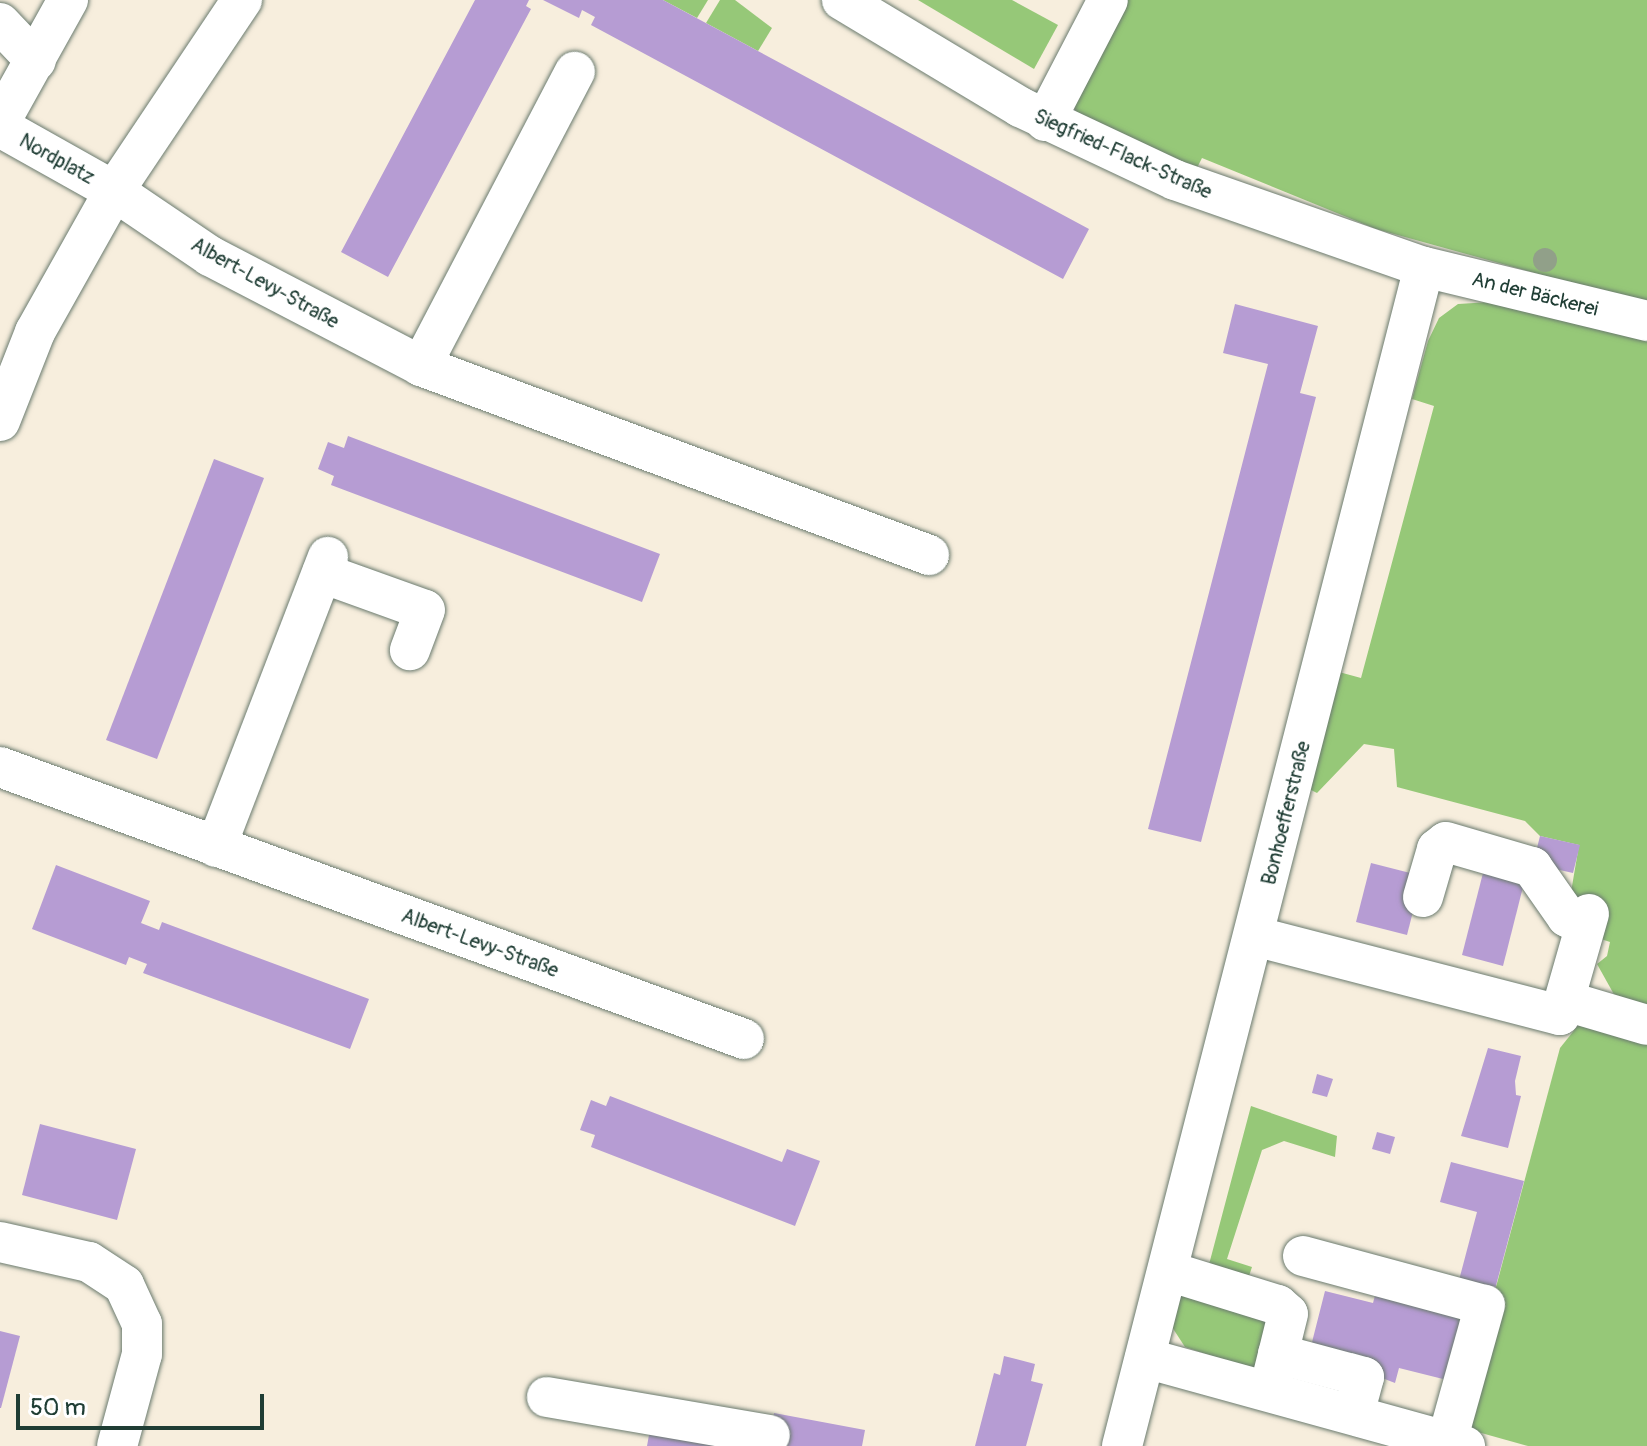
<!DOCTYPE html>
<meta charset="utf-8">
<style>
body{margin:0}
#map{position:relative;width:1647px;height:1446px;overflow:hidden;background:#f7eedd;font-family:Pangolin,sans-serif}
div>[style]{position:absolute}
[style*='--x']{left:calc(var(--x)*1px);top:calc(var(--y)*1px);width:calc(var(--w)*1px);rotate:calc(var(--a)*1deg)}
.green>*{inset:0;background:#96c878}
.building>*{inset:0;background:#b69cd3}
.roads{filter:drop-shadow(0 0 2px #6b7b6f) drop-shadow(0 0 2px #6b7b6f)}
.minor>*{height:40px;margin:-20px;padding:0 20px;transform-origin:20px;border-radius:20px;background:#fff}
.trees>*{width:24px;height:24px;margin:-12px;border-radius:50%;background:#91a089}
span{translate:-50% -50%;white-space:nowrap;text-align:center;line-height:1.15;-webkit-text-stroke:6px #fff;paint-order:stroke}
.street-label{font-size:20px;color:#1f3d34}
.scale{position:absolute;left:16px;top:1394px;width:248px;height:36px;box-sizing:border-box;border:4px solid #1f3d34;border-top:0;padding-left:10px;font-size:24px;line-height:28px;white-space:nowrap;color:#1f3d34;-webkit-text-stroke:6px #fff;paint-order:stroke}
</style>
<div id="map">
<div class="green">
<div style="clip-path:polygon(663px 0,708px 0,697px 18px)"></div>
<div style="clip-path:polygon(720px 0,735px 0,772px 28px,758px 51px,706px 23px)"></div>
<div style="clip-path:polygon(918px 0,1012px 0,1058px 25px,1034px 69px)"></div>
<div style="clip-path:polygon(1125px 0,1647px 0,1647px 304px,1376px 229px,1202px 158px,1194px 174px,1080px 124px,1073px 103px)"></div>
<div style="clip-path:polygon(1490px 302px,1647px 334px,1647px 1009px,1616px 998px,1597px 964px,1607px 956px,1610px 942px,1592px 936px,1569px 904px,1579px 845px,1540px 836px,1525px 821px,1397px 787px,1394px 749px,1364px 744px,1317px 793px,1309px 789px,1339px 672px,1361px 678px,1434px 406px,1412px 399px,1428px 341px,1439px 318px,1458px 304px)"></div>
<div style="clip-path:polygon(1580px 1023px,1647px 1035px,1647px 1446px,1528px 1446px,1467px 1429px,1462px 1414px,1560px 1048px)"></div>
<div style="clip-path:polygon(1251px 1106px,1337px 1136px,1335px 1157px,1284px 1141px,1262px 1150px,1227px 1259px,1252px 1267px,1249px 1276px,1207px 1272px)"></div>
<div style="clip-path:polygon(1177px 1293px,1270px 1313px,1257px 1371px,1185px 1347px,1172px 1327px)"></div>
</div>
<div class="building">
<div style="clip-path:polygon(475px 0,529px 0,526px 6px,531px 9px,388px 277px,341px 252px)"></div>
<div style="clip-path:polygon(543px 0,663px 0,1089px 229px,1063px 279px,591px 25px,595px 17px,582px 10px,579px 18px)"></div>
<div style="clip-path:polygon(1235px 304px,1318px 326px,1300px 393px,1316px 397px,1201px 842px,1148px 829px,1268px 364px,1223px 353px)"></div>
<div style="clip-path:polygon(348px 436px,660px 554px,642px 602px,331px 485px,334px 476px,318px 469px,328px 442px,344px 448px)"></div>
<div style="clip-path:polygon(214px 459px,264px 478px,157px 759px,106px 740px)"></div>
<div style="clip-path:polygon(1540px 836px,1580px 845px,1573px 873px,1533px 864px)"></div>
<div style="clip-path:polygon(1371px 863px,1422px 876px,1407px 935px,1356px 922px)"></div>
<div style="clip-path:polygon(56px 865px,150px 901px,141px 923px,159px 930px,162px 922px,369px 999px,350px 1049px,143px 973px,147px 964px,129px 957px,126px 965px,32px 929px)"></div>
<div style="clip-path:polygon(1483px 873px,1524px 883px,1503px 966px,1462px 955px)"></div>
<div style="clip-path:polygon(1488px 1048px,1521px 1056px,1515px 1081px,1516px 1095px,1521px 1096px,1508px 1148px,1461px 1136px)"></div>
<div style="clip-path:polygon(1317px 1074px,1333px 1079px,1327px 1097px,1312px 1093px)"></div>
<div style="clip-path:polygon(610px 1096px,782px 1162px,787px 1149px,820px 1161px,795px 1226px,591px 1147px,595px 1135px,580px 1130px,591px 1100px,606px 1106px)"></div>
<div style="clip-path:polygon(40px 1124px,136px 1149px,117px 1220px,22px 1195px)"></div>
<div style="clip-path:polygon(1377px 1132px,1395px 1137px,1390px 1154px,1372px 1149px)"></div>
<div style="clip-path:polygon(1451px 1162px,1524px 1181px,1494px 1293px,1458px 1284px,1477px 1212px,1440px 1202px)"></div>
<div style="clip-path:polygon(1377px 1288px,1464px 1309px,1447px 1380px,1399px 1368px,1395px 1383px,1310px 1350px,1325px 1291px,1373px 1303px)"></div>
<div style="clip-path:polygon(0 1331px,20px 1336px,1px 1408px,0 1408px)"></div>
<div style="clip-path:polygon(1004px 1356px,1035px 1364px,1031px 1381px,1043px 1384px,1026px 1446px,975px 1446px,994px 1373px,1000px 1375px)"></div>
<div style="clip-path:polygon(774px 1413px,865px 1430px,862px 1446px,768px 1446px)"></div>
<div style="clip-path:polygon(651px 1424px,758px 1446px,647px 1446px)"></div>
</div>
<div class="roads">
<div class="minor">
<div style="--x:842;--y:0;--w:208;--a:31"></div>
<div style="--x:1020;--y:107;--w:171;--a:25.2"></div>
<div style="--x:1175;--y:180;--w:264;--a:19.3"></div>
<div style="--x:1424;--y:267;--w:229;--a:13.6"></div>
<div style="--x:0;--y:23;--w:52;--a:46.5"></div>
<div style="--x:1045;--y:121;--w:136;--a:-62.5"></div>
<div style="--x:0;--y:122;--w:140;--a:-60.9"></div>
<div style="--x:0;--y:127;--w:131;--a:29.3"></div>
<div style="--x:114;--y:191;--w:116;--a:34.1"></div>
<div style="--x:210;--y:256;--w:238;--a:27.5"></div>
<div style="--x:421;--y:366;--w:542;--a:20.41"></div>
<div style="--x:421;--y:366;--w:332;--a:-62.4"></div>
<div style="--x:0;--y:421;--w:96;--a:-68.5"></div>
<div style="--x:35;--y:332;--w:162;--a:-60.7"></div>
<div style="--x:114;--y:191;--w:230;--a:-56.2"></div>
<div style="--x:322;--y:573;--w:109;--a:19.8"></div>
<div style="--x:425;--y:610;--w:43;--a:110.6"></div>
<div style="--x:0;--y:767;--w:792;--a:20.08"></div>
<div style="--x:216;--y:847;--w:311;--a:-68.9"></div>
<div style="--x:1423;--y:897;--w:50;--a:-73.7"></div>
<div style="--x:1437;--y:849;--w:11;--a:-38"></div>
<div style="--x:1446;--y:842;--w:90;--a:16.2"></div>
<div style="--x:1532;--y:867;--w:61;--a:55"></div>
<div style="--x:1567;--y:917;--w:20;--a:27"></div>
<div style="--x:1254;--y:936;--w:316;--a:14.5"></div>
<div style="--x:1560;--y:1015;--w:105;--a:-74"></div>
<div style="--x:1566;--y:1001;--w:84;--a:16.5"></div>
<div style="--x:0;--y:1242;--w:91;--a:12.7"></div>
<div style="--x:89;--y:1262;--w:42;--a:33.3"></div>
<div style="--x:124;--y:1285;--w:43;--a:65.2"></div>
<div style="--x:142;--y:1324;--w:30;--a:90"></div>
<div style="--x:142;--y:1354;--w:95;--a:105.2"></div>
<div style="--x:1303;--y:1256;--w:188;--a:15.1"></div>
<div style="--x:1485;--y:1305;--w:141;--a:105.6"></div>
<div style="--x:1168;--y:1271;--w:115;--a:17.2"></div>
<div style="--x:1278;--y:1305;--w:13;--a:42"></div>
<div style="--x:1288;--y:1314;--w:79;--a:103.9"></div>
<div style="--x:1278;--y:1354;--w:89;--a:15"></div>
<div style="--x:1364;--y:1377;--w:39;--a:105"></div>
<div style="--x:1145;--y:1358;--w:332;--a:15.4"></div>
<div style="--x:547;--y:1397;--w:226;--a:9.7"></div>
<div style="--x:1122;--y:1446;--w:1217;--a:-75.63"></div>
</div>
</div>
<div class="trees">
<div style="left:1545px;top:260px"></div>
</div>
<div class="street-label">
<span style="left:1123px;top:154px;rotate:24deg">Siegfried-Flack-Straße</span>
<span style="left:57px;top:159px;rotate:29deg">Nordplatz</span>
<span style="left:265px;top:283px;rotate:29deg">Albert-Levy-Straße</span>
<span style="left:1535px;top:294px;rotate:14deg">An der Bäckerei</span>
<span style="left:1286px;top:813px;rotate:-76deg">Bonhoefferstraße</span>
<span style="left:480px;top:943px;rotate:20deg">Albert-Levy-Straße</span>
</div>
<div class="scale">50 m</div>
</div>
